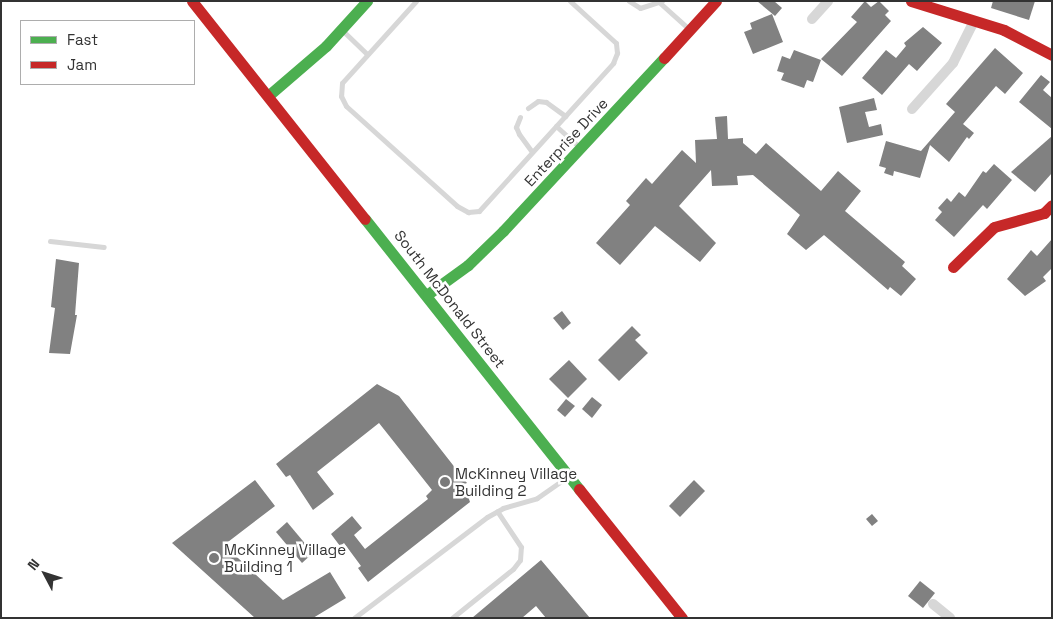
<!DOCTYPE html>
<style>
body{margin:0}
#map{position:relative;width:1053px;height:619px;overflow:hidden;background:#fff;font-family:"Space Grotesk",sans-serif}
div>[style]{position:absolute}
[style*='--x']{left:calc(var(--x)*1px);top:calc(var(--y)*1px);width:calc(var(--w)*1px);rotate:calc(var(--a)*1deg)}
.building>*{inset:0;background:#818181}
.lane>*{height:5px;margin:-2.5px;padding:0 2.5px;transform-origin:2.5px;border-radius:2.5px;background:#d7d7d7}
.street>*{height:10px;margin:-5px;padding:0 5px;transform-origin:5px;border-radius:5px;background:#d7d7d7}
.fast>*{height:11px;margin:-5.5px;padding:0 5.5px;transform-origin:5.5px;border-radius:5.5px;background:#4caf50}
.jam>*{height:11px;margin:-5.5px;padding:0 5.5px;transform-origin:5.5px;border-radius:5.5px;background:#c62828}
.dots>*{width:14px;height:14px;translate:-50% -50%;box-sizing:border-box;border:2px solid #fff;border-radius:50%}
span{translate:-50% -50%;white-space:nowrap;text-align:center;line-height:1.15;-webkit-text-stroke:5px #fff;paint-order:stroke}
.street-label{font-size:15px;color:#333}
.poi-label{font-size:15px;color:#333}
.left{translate:0 -50%;text-align:left}
.frame{position:absolute;inset:0;border:2px solid #333;pointer-events:none}
.legend{position:absolute;left:20px;top:20px;width:175px;height:65px;box-sizing:border-box;background:#fff;border:1px solid #adadad;margin:0;padding:6px 9px;list-style:none;font-size:15px;color:#333}
.legend li{display:flex;align-items:center;gap:10px;height:25px}
.legend b{width:25px;border:1px solid #adadad}
.north{position:absolute;left:20px;top:549px;width:50px;height:50px;-webkit-text-stroke:4px #fff;paint-order:stroke;rotate:310deg;font-size:14px;font-weight:700;line-height:20px;text-align:center;color:#333}
.north::after{content:'';display:block;margin:auto;width:18px;height:22px;background:#333;clip-path:polygon(50% 0,100% 100%,50% 72%,0 100%)}
</style>
<div id="map">
<div class="building">
<div style="clip-path:polygon(757px 1px,774px 1px,782px 8px,775px 16px)"></div>
<div style="clip-path:polygon(865px 1px,871px 7px,879px 1px,889px 11px,885px 15px,891px 21px,842px 76px,821px 59px,857px 22px,851px 17px)"></div>
<div style="clip-path:polygon(993px 1px,1035px 1px,1029px 20px,991px 8px)"></div>
<div style="clip-path:polygon(772px 14px,783px 42px,753px 54px,744px 32px,752px 29px,750px 23px)"></div>
<div style="clip-path:polygon(923px 27px,942px 43px,917px 71px,909px 64px,882px 95px,862px 78px,886px 50px,896px 58px,906px 46px,904px 43px)"></div>
<div style="clip-path:polygon(995px 48px,1023px 73px,1005px 94px,996px 86px,963px 124px,974px 133px,969px 139px,967px 137px,949px 162px,930px 145px,920px 178px,894px 171px,893px 176px,884px 173px,886px 168px,879px 166px,886px 141px,921px 151px,955px 112px,946px 104px)"></div>
<div style="clip-path:polygon(794px 50px,821px 60px,813px 82px,807px 80px,804px 88px,781px 80px,784px 73px,777px 71px,782px 56px,790px 59px)"></div>
<div style="clip-path:polygon(1041px 75px,1050px 82px,1043px 90px,1052px 98px,1052px 129px,1019px 102px)"></div>
<div style="clip-path:polygon(874px 98px,877px 110px,865px 112px,869px 127px,881px 124px,883px 135px,847px 143px,839px 107px)"></div>
<div style="clip-path:polygon(727px 116px,728px 139px,743px 138px,743px 143px,756px 154px,766px 143px,821px 191px,838px 171px,861px 191px,845px 211px,905px 262px,902px 266px,916px 279px,901px 296px,890px 287px,888px 290px,824px 235px,806px 250px,787px 234px,800px 215px,753px 175px,737px 176px,738px 185px,712px 186px,711px 170px,679px 206px,716px 243px,700px 262px,655px 226px,620px 265px,596px 243px,630px 205px,626px 201px,646px 178px,652px 184px,682px 150px,696px 163px,695px 140px,717px 139px,715px 117px)"></div>
<div style="clip-path:polygon(1052px 136px,1052px 173px,1035px 192px,1011px 172px)"></div>
<div style="clip-path:polygon(994px 164px,1012px 180px,987px 209px,983px 205px,954px 237px,935px 220px,942px 212px,938px 208px,947px 198px,951px 202px,959px 192px,965px 197px,983px 171px,986px 173px)"></div>
<div style="clip-path:polygon(1052px 239px,1052px 268px,1043px 277px,1046px 281px,1025px 296px,1007px 279px,1031px 250px,1037px 256px)"></div>
<div style="clip-path:polygon(56px 259px,79px 263px,75px 315px,77px 315px,70px 354px,49px 353px,55px 308px,51px 307px)"></div>
<div style="clip-path:polygon(562px 311px,571px 323px,563px 330px,553px 318px)"></div>
<div style="clip-path:polygon(632px 326px,641px 335px,635px 340px,648px 353px,619px 381px,598px 360px)"></div>
<div style="clip-path:polygon(569px 360px,587px 379px,568px 398px,549px 379px)"></div>
<div style="clip-path:polygon(377px 384px,399px 396px,467px 483px,464px 484px,470px 502px,368px 582px,358px 568px,361px 566px,344px 543px,340px 546px,331px 534px,352px 516px,362px 528px,354px 535px,365px 549px,428px 499px,426px 496px,432px 490px,379px 423px,317px 472px,334px 494px,313px 510px,290px 475px,286px 477px,276px 464px)"></div>
<div style="clip-path:polygon(592px 397px,602px 405px,592px 418px,582px 409px)"></div>
<div style="clip-path:polygon(566px 399px,575px 406px,565px 417px,557px 410px)"></div>
<div style="clip-path:polygon(255px 480px,275px 506px,224px 545px,283px 600px,330px 572px,346px 598px,313px 618px,255px 618px,172px 543px)"></div>
<div style="clip-path:polygon(694px 480px,705px 491px,680px 517px,669px 506px)"></div>
<div style="clip-path:polygon(872px 514px,878px 521px,872px 526px,866px 519px)"></div>
<div style="clip-path:polygon(287px 522px,313px 553px,302px 563px,276px 532px)"></div>
<div style="clip-path:polygon(541px 560px,590px 618px,546px 618px,536px 606px,522px 618px,472px 618px)"></div>
<div style="clip-path:polygon(920px 581px,935px 593px,923px 608px,908px 596px)"></div>
</div>
<div class="lane">
<div style="--x:416;--y:1;--w:110;--a:132.1"></div>
<div style="--x:342;--y:83;--w:13;--a:94"></div>
<div style="--x:341;--y:96;--w:11;--a:63"></div>
<div style="--x:346;--y:106;--w:149;--a:42"></div>
<div style="--x:457;--y:206;--w:13;--a:29"></div>
<div style="--x:468;--y:212;--w:11;--a:-5"></div>
<div style="--x:479;--y:211;--w:200;--a:-47.8"></div>
<div style="--x:613;--y:63;--w:11;--a:-68"></div>
<div style="--x:617;--y:53;--w:10;--a:-96"></div>
<div style="--x:616;--y:43;--w:62;--a:-137.6"></div>
<div style="--x:629;--y:1;--w:13;--a:32"></div>
<div style="--x:640;--y:8;--w:23;--a:-18"></div>
<div style="--x:660;--y:3;--w:38;--a:42"></div>
<div style="--x:342;--y:30;--w:35;--a:44"></div>
<div style="--x:528;--y:108;--w:12;--a:-35"></div>
<div style="--x:538;--y:101;--w:8;--a:7"></div>
<div style="--x:546;--y:102;--w:24;--a:36"></div>
<div style="--x:520;--y:117;--w:11;--a:112"></div>
<div style="--x:516;--y:127;--w:8;--a:67"></div>
<div style="--x:519;--y:134;--w:22;--a:54"></div>
<div style="--x:556;--y:126;--w:31;--a:42"></div>
<div style="--x:50;--y:241;--w:54;--a:6.3"></div>
<div style="--x:354;--y:618;--w:167;--a:-37.2"></div>
<div style="--x:487;--y:517;--w:18;--a:-29"></div>
<div style="--x:503;--y:508;--w:35;--a:-16"></div>
<div style="--x:537;--y:498;--w:38;--a:-35"></div>
<div style="--x:452;--y:618;--w:78;--a:-38.8"></div>
<div style="--x:513;--y:569;--w:11;--a:-52"></div>
<div style="--x:520;--y:560;--w:13;--a:-86"></div>
<div style="--x:521;--y:547;--w:43;--a:-123.7"></div>
</div>
<div class="street">
<div style="--x:812;--y:19;--w:24;--a:-48"></div>
<div style="--x:912;--y:109;--w:62;--a:-48.3"></div>
<div style="--x:953;--y:63;--w:47;--a:-63.4"></div>
<div style="--x:933;--y:604;--w:22;--a:39"></div>
</div>
<div class="fast">
<div style="--x:269;--y:95;--w:75;--a:-40.7"></div>
<div style="--x:326;--y:46;--w:61;--a:-47.7"></div>
<div style="--x:365;--y:219;--w:345;--a:51.6"></div>
<div style="--x:428;--y:294;--w:49;--a:-35.9"></div>
<div style="--x:468;--y:265;--w:49;--a:-44.2"></div>
<div style="--x:503;--y:231;--w:236;--a:-47.1"></div>
</div>
<div class="jam">
<div style="--x:192;--y:1;--w:278;--a:51.6"></div>
<div style="--x:911;--y:1;--w:97;--a:17.3"></div>
<div style="--x:1004;--y:30;--w:54;--a:27.5"></div>
<div style="--x:664;--y:58;--w:77;--a:-47.6"></div>
<div style="--x:953;--y:267;--w:57;--a:-44.3"></div>
<div style="--x:994;--y:227;--w:52;--a:-15.6"></div>
<div style="--x:1044;--y:213;--w:11;--a:-45"></div>
<div style="--x:579;--y:489;--w:165;--a:51.4"></div>
</div>
<div class="dots">
<div style="left:445px;top:482px;background:#7a7a7a"></div>
<div style="left:214px;top:558px;background:#7a7a7a"></div>
</div>
<div class="street-label">
<span style="left:566px;top:142px;rotate:-47deg">Enterprise Drive</span>
<span style="left:450px;top:299px;rotate:52deg">South McDonald Street</span>
</div>
<div class="poi-label">
<span class="left" style="left:455px;top:482px">McKinney Village<br>Building 2</span>
<span class="left" style="left:224px;top:558px">McKinney Village<br>Building 1</span>
</div>
<div class="frame"></div>
<ul class="legend">
<li><b style="height:6px;background:#4caf50"></b>Fast</li>
<li><b style="height:6px;background:#c62828"></b>Jam</li>
</ul>
<div class="north">N</div>
</div>
